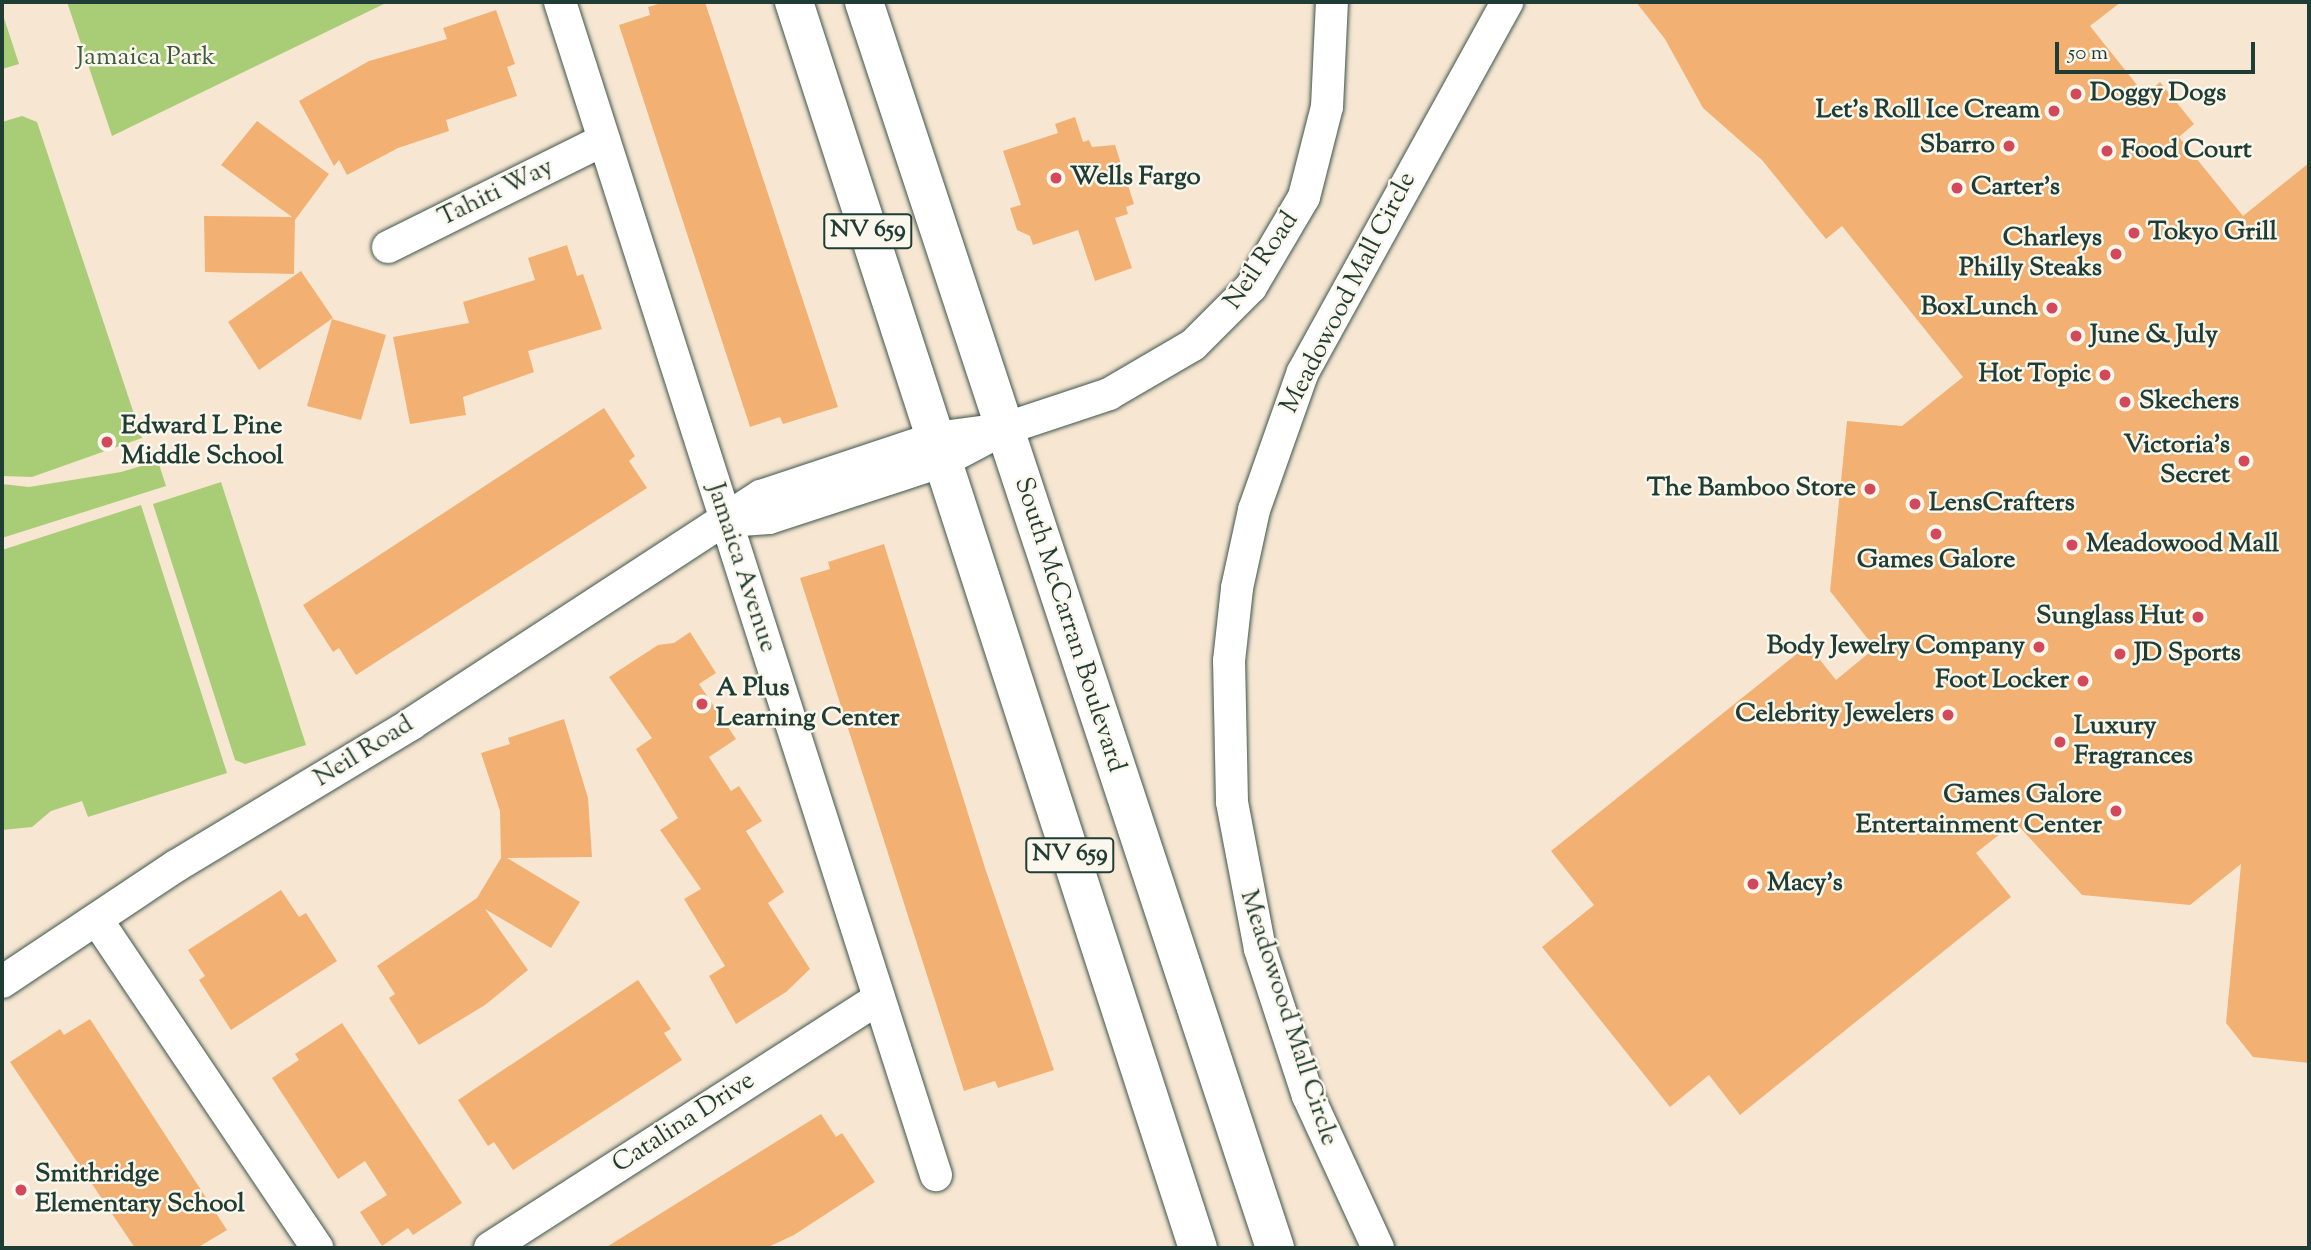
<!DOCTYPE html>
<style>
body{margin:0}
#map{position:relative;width:2311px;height:1250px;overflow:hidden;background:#f7e7d2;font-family:"Sorts Mill Goudy",serif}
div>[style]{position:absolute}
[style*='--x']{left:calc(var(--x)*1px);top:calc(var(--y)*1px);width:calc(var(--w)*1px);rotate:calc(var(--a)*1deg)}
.green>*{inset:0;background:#a9cd77}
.building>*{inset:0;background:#f2b172}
.roads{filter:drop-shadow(0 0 2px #3f564c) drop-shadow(0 0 2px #3f564c)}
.minor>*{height:32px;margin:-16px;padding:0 16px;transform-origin:16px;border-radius:16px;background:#fff}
.major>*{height:38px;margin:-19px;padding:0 19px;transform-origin:19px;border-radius:19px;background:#fff}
.dots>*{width:19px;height:19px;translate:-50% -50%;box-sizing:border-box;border:4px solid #fbf7ec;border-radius:50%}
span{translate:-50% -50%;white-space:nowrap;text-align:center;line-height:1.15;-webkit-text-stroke:5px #fbf7ec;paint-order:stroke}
.shield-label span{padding:2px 5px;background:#fbf7ec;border:2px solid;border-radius:5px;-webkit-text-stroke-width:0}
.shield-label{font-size:24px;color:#1f3d34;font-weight:700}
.park-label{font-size:26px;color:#3b5a41}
.poi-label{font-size:26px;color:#1f3d34;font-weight:700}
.left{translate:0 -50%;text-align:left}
.right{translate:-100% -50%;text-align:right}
.street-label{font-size:26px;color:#1f3d34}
.frame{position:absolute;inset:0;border:4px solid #1f3d34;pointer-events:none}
.scale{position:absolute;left:2055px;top:42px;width:200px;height:32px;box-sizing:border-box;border:4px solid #1f3d34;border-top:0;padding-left:9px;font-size:21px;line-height:24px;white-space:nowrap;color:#1f3d34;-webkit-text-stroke:5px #fbf7ec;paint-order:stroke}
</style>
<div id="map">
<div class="green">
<div style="clip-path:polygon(67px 2px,388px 2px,112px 136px)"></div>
<div style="clip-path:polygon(2px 12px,19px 64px,2px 69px)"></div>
<div style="clip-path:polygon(22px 116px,37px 122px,142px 438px,32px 477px,2px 476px,2px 122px)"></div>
<div style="clip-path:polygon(158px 461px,166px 486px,2px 538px,2px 484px,29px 487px,121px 472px)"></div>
<div style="clip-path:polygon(221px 482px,306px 745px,245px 764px,235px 760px,153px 504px)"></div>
<div style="clip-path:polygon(141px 505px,227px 773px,88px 817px,82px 801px,51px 811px,32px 827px,2px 830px,2px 550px)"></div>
</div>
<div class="building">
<div style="clip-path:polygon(665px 2px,705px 2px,838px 407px,783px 424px,780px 417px,750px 427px,619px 25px,650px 15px,648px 7px)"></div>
<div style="clip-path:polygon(1636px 2px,2121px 2px,2090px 26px,2145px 95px,2160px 82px,2194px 124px,2179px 137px,2243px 216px,2309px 163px,2309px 1063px,2253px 1057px,2226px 1023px,2241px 864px,2190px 905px,2082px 895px,2015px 822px,1976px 853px,2011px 897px,1740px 1115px,1709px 1075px,1670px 1107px,1542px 947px,1594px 905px,1551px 851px,1808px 645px,1836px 680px,1875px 648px,1830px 591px,1847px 421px,1902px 426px,1963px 377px,1842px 226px,1826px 239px,1762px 160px,1703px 108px,1665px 39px)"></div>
<div style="clip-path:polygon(496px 10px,515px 64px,507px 67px,517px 96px,446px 120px,449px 131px,398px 148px,347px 175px,339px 160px,334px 166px,299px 101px,369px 61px,447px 39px,443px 28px)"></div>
<div style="clip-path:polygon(1075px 117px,1083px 142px,1089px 140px,1092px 147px,1115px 145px,1134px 204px,1126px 207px,1128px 214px,1115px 218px,1132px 268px,1095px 281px,1078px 230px,1033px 245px,1030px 236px,1017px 230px,1010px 208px,1021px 205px,1003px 151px,1058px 133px,1055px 124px)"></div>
<div style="clip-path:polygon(257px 121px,329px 174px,295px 220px,294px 274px,205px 272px,204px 216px,292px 217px,221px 165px)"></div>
<div style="clip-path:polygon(567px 245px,577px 276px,583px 274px,602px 329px,528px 351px,534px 372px,463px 397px,466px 415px,410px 424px,393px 337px,469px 323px,463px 302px,535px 280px,528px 258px)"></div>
<div style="clip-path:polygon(301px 271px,333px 318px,259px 370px,228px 322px)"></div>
<div style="clip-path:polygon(332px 319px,386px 335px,361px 420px,307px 406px)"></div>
<div style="clip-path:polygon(604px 408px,635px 456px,629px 461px,647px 488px,356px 675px,339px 648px,333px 652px,303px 605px)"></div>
<div style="clip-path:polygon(884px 544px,985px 868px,1054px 1070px,998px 1088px,995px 1081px,964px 1091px,800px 578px,830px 569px,828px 562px)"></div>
<div style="clip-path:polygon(690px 632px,716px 673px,699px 684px,736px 739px,709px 757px,731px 791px,739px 786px,762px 821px,746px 831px,784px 892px,768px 903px,810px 969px,786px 992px,736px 1024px,709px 976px,725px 966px,684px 899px,701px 889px,660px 830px,678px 818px,636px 749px,652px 738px,609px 677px,658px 645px,674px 643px)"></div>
<div style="clip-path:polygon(564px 719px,588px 798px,592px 857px,507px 858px,580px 902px,551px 948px,485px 909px,528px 970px,485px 1005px,419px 1045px,389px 998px,395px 994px,377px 966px,477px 898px,501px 858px,500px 811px,481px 753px,510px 744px,508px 738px)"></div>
<div style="clip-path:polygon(281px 890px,299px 917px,306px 913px,337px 961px,231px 1030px,199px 980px,205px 976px,188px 950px)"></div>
<div style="clip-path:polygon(638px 980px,671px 1029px,664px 1033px,682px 1060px,513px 1170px,494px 1142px,488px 1146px,458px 1100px)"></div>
<div style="clip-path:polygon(90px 1019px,227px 1230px,197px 1248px,135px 1248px,10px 1062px,60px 1029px,64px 1035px)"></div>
<div style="clip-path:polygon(342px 1023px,462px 1203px,413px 1235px,408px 1228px,382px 1246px,360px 1212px,387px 1195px,365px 1161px,338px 1179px,272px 1078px,299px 1060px,295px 1054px)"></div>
<div style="clip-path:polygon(821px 1114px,836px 1137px,842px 1133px,875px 1182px,794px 1235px,766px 1248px,605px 1248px)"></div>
</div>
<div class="roads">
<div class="minor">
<div style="--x:560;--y:2;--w:1232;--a:72.23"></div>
<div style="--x:388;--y:247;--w:241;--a:-26.4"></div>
<div style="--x:727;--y:521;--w:42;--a:-4.1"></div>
<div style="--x:769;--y:518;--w:183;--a:-18.1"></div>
<div style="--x:943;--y:461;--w:69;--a:-27.7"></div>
<div style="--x:1004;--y:429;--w:111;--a:-18.4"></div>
<div style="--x:1109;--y:394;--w:97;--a:-30.3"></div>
<div style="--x:1193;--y:345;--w:82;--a:-45"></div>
<div style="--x:1251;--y:287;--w:104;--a:-59.5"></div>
<div style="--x:1304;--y:197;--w:93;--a:-75.7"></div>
<div style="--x:1327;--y:107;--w:105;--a:-87.3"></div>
<div style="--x:97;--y:920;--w:395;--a:56.1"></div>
<div style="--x:2;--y:982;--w:209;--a:-33.7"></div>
<div style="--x:176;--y:866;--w:275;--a:-31.1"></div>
<div style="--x:411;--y:724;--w:418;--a:-33.1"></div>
<div style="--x:761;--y:496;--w:183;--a:-18.4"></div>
<div style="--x:935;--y:438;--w:70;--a:-7.4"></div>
<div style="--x:490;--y:1248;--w:462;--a:-32.7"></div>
<div style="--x:1378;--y:1248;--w:167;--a:-114.7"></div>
<div style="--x:1308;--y:1096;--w:155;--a:-108.1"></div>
<div style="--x:1260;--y:949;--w:150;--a:-100.8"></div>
<div style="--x:1232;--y:802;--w:141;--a:-91.2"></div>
<div style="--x:1229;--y:661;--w:73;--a:-83.7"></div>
<div style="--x:1237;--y:588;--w:80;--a:-77.7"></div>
<div style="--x:1254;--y:510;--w:146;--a:-70.5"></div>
<div style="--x:1303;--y:372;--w:423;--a:-61.1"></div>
</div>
<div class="major">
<div style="--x:794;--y:2;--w:1310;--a:72.04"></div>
<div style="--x:864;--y:2;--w:1312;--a:71.74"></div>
</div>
</div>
<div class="dots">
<div style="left:2076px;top:94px;background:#d1495b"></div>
<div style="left:2054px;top:111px;background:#d1495b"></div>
<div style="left:2009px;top:146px;background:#d1495b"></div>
<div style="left:2107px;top:151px;background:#d1495b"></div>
<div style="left:1056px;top:178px;background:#d1495b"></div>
<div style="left:1957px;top:188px;background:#d1495b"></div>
<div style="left:2134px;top:233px;background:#d1495b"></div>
<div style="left:2116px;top:254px;background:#d1495b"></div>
<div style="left:2052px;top:308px;background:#d1495b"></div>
<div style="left:2076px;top:336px;background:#d1495b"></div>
<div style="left:2105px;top:375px;background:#d1495b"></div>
<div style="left:2125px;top:402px;background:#d1495b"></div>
<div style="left:107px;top:442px;background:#d1495b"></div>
<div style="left:2244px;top:461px;background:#d1495b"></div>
<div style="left:1870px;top:489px;background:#d1495b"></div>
<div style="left:1915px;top:504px;background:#d1495b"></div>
<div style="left:1936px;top:534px;background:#d1495b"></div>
<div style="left:2072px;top:545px;background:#d1495b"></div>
<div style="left:2198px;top:617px;background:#d1495b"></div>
<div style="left:2039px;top:647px;background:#d1495b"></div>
<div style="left:2120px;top:654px;background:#d1495b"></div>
<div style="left:2083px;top:681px;background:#d1495b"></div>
<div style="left:702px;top:704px;background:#d1495b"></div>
<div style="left:1948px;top:715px;background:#d1495b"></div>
<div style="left:2060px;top:742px;background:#d1495b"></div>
<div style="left:2116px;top:811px;background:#d1495b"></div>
<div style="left:1753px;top:884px;background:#d1495b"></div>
<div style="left:21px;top:1190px;background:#d1495b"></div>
</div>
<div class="shield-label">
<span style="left:868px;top:231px">NV 659</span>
<span style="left:1070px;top:855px">NV 659</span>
</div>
<div class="park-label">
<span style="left:146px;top:58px">Jamaica Park</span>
</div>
<div class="poi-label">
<span class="left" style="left:2090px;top:94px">Doggy Dogs</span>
<span class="right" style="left:2040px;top:111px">Let's Roll Ice Cream</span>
<span class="right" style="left:1995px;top:146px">Sbarro</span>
<span class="left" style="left:2121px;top:151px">Food Court</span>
<span class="left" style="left:1070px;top:178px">Wells Fargo</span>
<span class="left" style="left:1971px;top:188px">Carter's</span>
<span class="left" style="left:2148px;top:233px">Tokyo Grill</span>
<span class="right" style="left:2102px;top:254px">Charleys<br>Philly Steaks</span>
<span class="right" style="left:2038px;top:308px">BoxLunch</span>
<span class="left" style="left:2090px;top:336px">June &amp; July</span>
<span class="right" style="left:2091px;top:375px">Hot Topic</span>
<span class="left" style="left:2139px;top:402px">Skechers</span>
<span class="left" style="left:121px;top:442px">Edward L Pine<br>Middle School</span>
<span class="right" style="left:2230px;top:461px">Victoria's<br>Secret</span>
<span class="right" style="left:1856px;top:489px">The Bamboo Store</span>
<span class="left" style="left:1929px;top:504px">LensCrafters</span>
<span class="left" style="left:2086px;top:545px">Meadowood Mall</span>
<span style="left:1936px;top:561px">Games Galore</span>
<span class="right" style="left:2184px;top:617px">Sunglass Hut</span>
<span class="right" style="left:2025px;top:647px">Body Jewelry Company</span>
<span class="left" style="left:2134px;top:654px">JD Sports</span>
<span class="right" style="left:2069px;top:681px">Foot Locker</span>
<span class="left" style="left:716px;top:704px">A Plus<br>Learning Center</span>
<span class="right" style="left:1934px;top:715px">Celebrity Jewelers</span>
<span class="left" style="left:2074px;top:742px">Luxury<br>Fragrances</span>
<span class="right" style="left:2102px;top:811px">Games Galore<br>Entertainment Center</span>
<span class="left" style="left:1767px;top:884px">Macy's</span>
<span class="left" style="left:35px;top:1190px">Smithridge<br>Elementary School</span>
</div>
<div class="street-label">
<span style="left:496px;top:193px;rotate:-26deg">Tahiti Way</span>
<span style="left:1262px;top:261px;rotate:-56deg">Neil Road</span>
<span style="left:1349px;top:293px;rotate:-63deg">Meadowood Mall Circle</span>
<span style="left:741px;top:568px;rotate:72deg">Jamaica Avenue</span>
<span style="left:1069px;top:625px;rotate:72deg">South McCarran Boulevard</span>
<span style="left:364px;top:752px;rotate:-32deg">Neil Road</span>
<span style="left:1288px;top:1018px;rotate:72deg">Meadowood Mall Circle</span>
<span style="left:684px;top:1123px;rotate:-33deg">Catalina Drive</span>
</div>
<div class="frame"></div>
<div class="scale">50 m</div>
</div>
